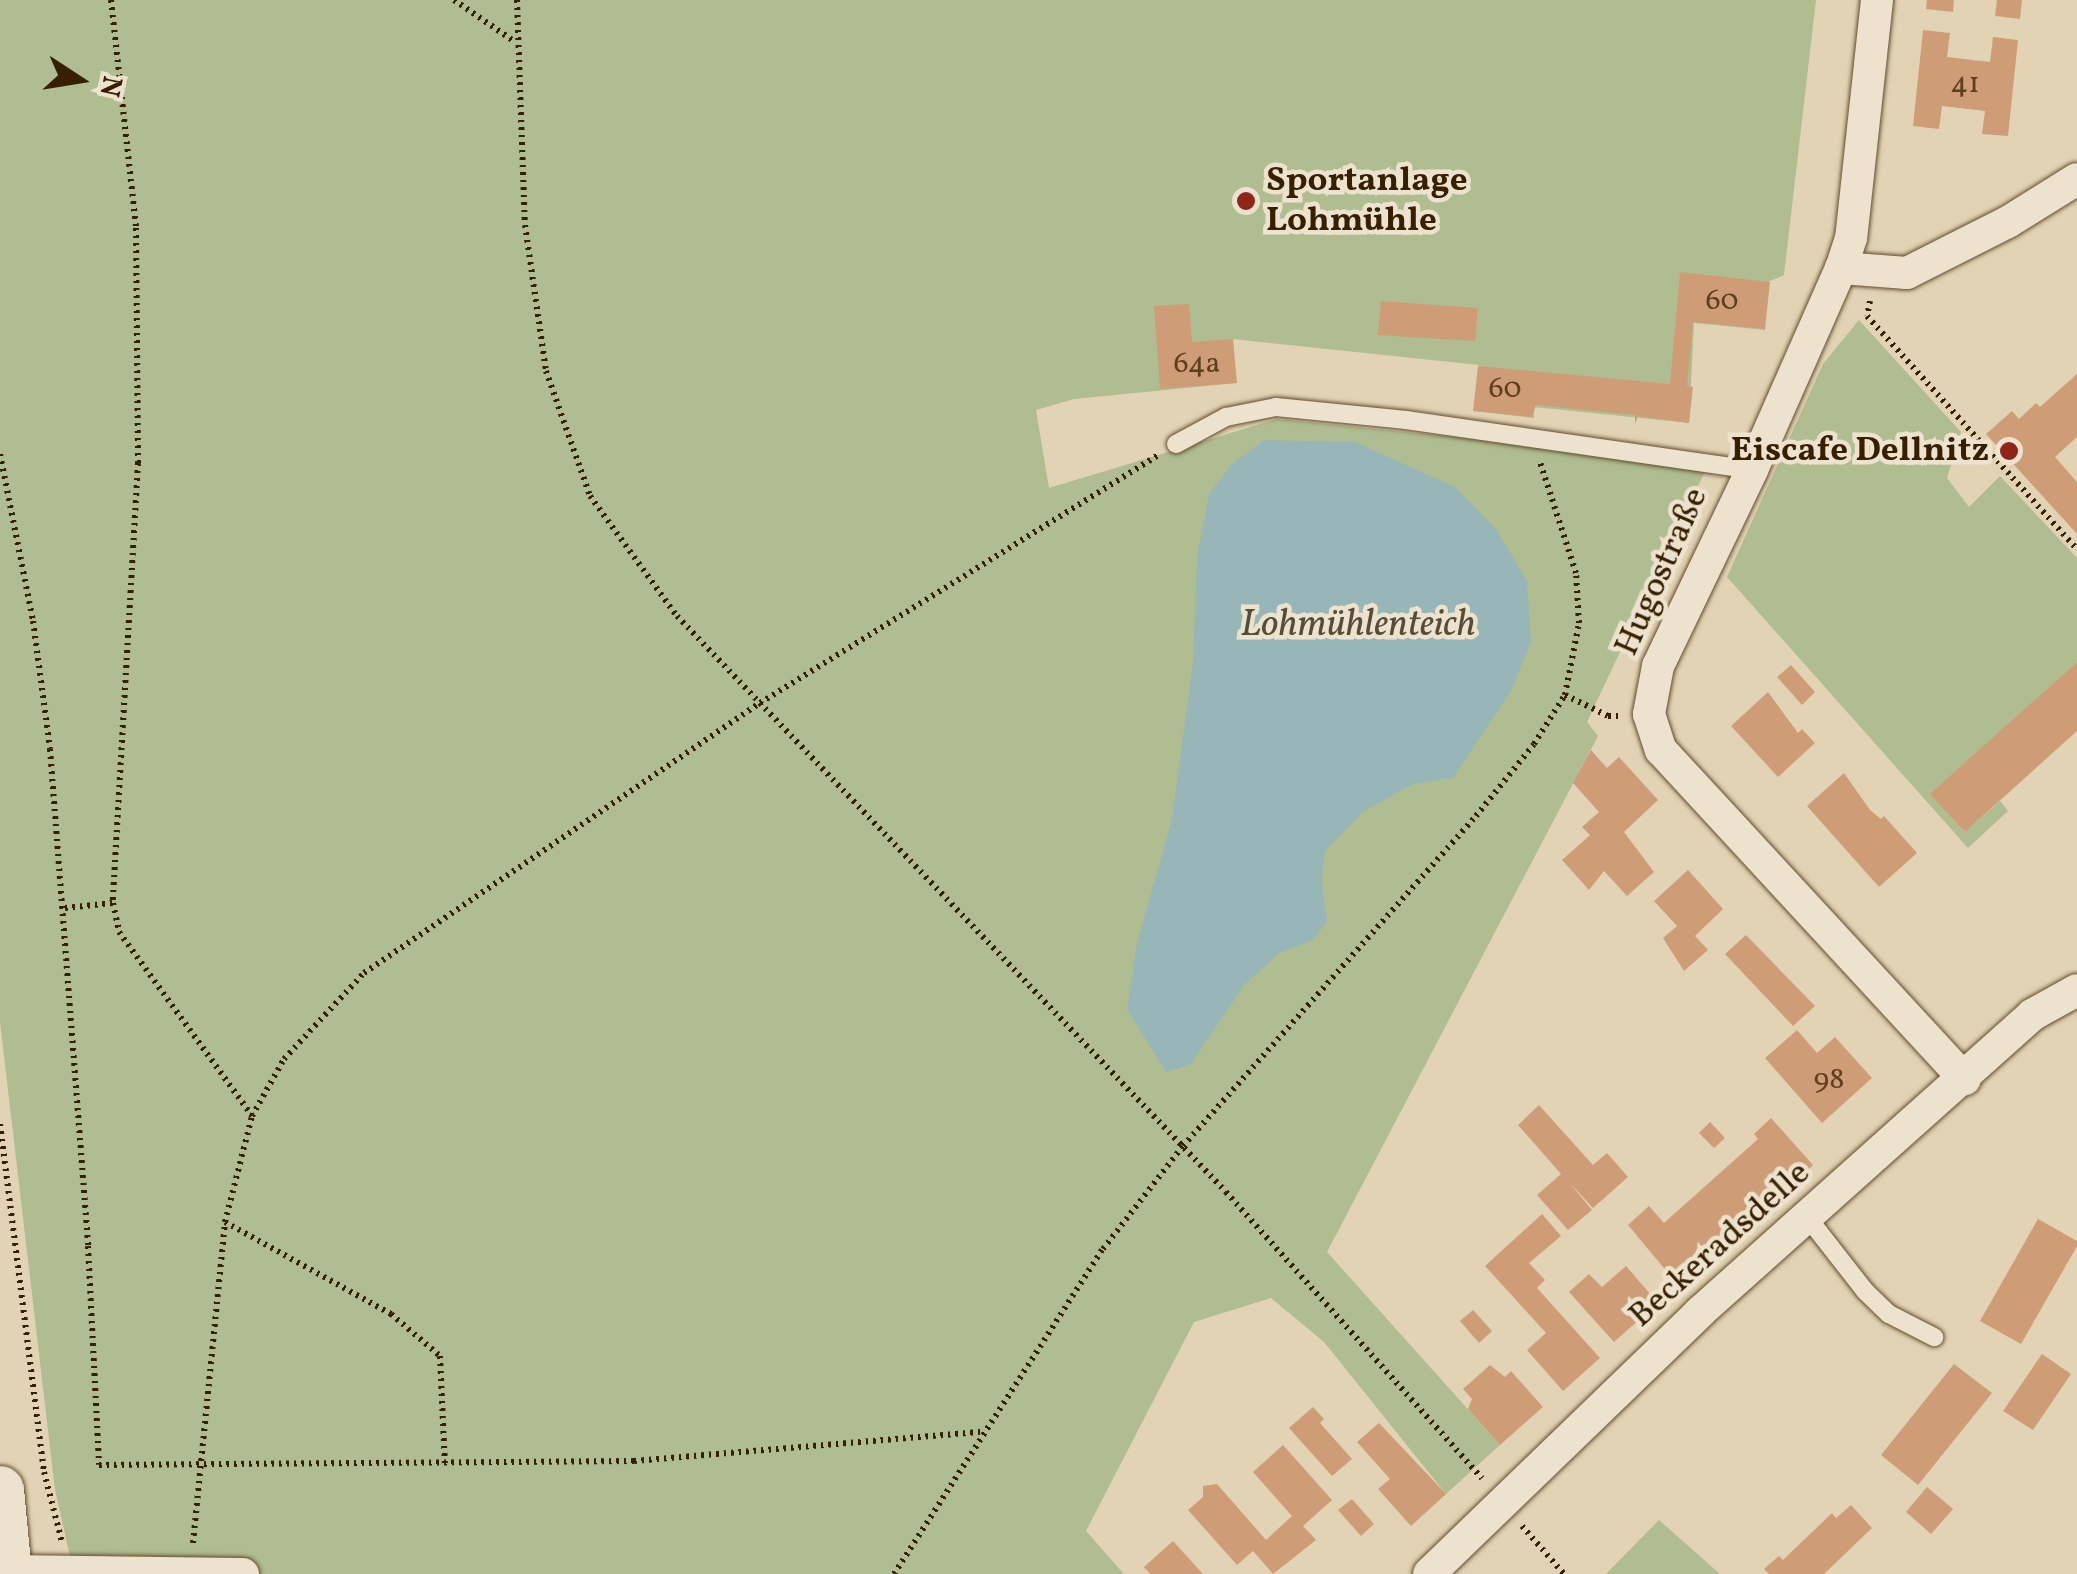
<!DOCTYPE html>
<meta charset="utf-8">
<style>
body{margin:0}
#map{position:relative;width:2077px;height:1574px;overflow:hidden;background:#e2d3b4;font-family:Vollkorn,serif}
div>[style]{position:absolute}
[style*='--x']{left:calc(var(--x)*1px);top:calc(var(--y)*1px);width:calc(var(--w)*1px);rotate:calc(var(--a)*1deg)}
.green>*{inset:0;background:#afbd90}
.water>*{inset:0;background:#98b6b7}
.building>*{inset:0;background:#ce9d77}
.path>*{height:6px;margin-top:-3px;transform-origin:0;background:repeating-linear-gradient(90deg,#372000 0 2.5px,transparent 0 7.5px)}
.roads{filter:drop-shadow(0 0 2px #624d2d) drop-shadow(0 0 2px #624d2d)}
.lane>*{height:18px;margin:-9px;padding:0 9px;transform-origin:9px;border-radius:9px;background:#ece2ce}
.street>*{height:32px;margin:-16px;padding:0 16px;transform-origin:16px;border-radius:16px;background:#ece2ce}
.secondary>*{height:48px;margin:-24px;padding:0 24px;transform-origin:24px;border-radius:24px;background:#ece2ce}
.dots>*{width:28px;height:28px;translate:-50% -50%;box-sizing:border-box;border:5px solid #ece2ce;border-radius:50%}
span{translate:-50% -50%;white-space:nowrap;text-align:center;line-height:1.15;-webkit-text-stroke:9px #ece2ce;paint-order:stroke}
.number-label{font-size:30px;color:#5d3f1e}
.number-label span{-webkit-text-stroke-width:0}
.poi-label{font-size:35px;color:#372000;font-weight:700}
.left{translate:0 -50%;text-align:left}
.right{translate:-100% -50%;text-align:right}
.street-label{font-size:35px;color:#372000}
.water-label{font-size:38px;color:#544d37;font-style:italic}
.north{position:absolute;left:30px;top:30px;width:100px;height:100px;-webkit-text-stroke:8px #ece2ce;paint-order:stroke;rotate:102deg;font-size:28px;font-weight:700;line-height:40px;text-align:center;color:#372000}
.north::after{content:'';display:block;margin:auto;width:35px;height:45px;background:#372000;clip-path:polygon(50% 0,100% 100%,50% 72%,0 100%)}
</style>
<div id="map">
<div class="green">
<div style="clip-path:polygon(0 0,1816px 0,1784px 275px,1768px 282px,1765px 330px,1694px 323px,1689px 423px,1534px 407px,1534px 418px,1475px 411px,1479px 365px,1232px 339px,1236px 383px,1074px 399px,1036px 410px,1049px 488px,1277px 419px,1709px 463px,1587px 722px,1598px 736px,1327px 1252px,1500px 1445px,1446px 1494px,1324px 1342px,1271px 1298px,1194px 1322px,1086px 1531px,1124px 1574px,74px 1574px,55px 1490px,0 1022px)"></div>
<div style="clip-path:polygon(1859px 320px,1961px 432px,1947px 478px,1969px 507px,2000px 476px,2077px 558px,2077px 662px,1931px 794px,1965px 832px,2000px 801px,2008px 811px,1968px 848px,1727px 577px,1823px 364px)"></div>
<div style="clip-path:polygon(1659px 1520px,1720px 1574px,1606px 1574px)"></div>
</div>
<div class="water">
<div style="clip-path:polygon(1264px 440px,1355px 442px,1455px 487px,1496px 529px,1527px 581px,1531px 641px,1511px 691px,1453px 778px,1413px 784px,1363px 812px,1325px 851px,1322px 882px,1327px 922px,1313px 940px,1280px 953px,1245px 984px,1190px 1065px,1166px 1072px,1127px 1009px,1137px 943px,1172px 819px,1193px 662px,1197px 557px,1209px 494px,1232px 464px)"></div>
</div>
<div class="building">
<div style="clip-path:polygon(1927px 0,1954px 0,1953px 12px,1926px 9px)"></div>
<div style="clip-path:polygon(1997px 0,2022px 0,2020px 19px,1995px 16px)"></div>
<div style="clip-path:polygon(1923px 30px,1950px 33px,1947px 57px,1990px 62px,1993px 37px,2018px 40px,2008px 136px,1982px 134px,1985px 111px,1942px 106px,1939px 129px,1913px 126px)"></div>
<div style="clip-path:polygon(1680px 272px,1770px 282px,1765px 329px,1693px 322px,1687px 386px,1693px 387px,1689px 423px,1638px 416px,1635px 424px,1635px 415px,1536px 405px,1532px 417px,1473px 411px,1478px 366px,1670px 384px)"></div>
<div style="clip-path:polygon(1381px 301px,1478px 308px,1475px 341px,1378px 335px)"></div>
<div style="clip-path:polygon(1189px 304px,1192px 342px,1233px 339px,1237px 383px,1160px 389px,1154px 306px)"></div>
<div style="clip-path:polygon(2077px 374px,2077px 437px,2055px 457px,2077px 482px,2077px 534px,1986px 434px,2012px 411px,2019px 419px,2036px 403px,2040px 407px)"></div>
<div style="clip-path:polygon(2077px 662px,2077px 731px,1965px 832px,1930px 794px)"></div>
<div style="clip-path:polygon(1791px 665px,1815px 692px,1802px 705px,1777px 677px)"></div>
<div style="clip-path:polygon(1768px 692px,1798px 733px,1802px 729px,1815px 743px,1778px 777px,1731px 726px)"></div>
<div style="clip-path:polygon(1591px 750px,1607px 768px,1619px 757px,1658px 800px,1624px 832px,1654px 872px,1627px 896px,1604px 871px,1589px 890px,1562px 860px,1590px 835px,1582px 827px,1599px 812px,1573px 783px)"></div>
<div style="clip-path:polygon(1844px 773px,1870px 810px,1881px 819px,1884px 816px,1917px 853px,1879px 887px,1807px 806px)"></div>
<div style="clip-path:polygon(1688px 870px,1723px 909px,1695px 936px,1708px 950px,1684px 971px,1663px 938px,1677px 926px,1654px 901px)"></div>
<div style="clip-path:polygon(1746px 935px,1815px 1006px,1793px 1026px,1725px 954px)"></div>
<div style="clip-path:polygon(1797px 1030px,1817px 1053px,1835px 1037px,1872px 1078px,1822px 1123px,1765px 1058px)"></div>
<div style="clip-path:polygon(1539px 1105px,1593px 1165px,1607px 1153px,1628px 1177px,1593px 1208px,1568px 1181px,1592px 1210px,1568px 1230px,1537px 1195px,1561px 1174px,1518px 1125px)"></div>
<div style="clip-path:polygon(1771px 1118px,1813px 1165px,1678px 1285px,1628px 1225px,1649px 1206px,1664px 1223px,1758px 1139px,1754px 1134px)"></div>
<div style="clip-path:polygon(1710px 1122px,1725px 1138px,1714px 1148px,1699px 1133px)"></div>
<div style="clip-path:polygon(1542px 1214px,1561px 1236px,1529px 1263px,1545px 1280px,1537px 1288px,1600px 1358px,1563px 1391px,1527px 1350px,1546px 1333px,1485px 1266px)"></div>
<div style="clip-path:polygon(2038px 1219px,2077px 1241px,2077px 1246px,2021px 1344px,1980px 1321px)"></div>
<div style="clip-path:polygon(1626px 1266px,1658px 1303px,1614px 1342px,1569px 1292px,1589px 1274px,1602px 1287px)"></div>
<div style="clip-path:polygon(1473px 1310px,1492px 1331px,1479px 1343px,1460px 1321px)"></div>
<div style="clip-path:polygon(2042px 1354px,2071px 1374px,2033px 1430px,2003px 1411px)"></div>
<div style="clip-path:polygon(1954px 1364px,1992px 1393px,1918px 1485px,1881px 1455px)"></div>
<div style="clip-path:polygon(1490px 1365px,1505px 1377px,1511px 1371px,1543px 1407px,1500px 1445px,1468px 1409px,1472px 1399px,1463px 1389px)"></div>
<div style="clip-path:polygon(1313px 1407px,1324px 1419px,1320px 1423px,1352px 1459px,1332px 1476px,1289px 1428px)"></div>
<div style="clip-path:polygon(1379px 1423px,1446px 1494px,1411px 1526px,1378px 1489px,1390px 1479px,1357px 1442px)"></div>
<div style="clip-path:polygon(1283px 1445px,1332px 1500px,1303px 1526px,1316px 1540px,1273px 1574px,1253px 1551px,1237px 1565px,1188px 1510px,1203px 1497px,1203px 1486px,1217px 1484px,1266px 1540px,1292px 1516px,1253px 1472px)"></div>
<div style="clip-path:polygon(1927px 1487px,1953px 1509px,1931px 1534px,1906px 1512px)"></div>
<div style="clip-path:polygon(1352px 1499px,1374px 1524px,1361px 1536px,1338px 1510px)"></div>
<div style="clip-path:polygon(1851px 1505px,1872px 1528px,1824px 1574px,1769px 1574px,1764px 1569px,1779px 1556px,1783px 1560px,1832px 1513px,1836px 1518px)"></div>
<div style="clip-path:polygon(1173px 1541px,1203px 1574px,1150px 1574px,1144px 1567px)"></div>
</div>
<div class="path">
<div style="--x:111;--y:0;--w:229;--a:83.7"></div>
<div style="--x:136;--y:228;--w:235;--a:89.5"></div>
<div style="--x:138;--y:463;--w:441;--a:93.3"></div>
<div style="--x:113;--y:903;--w:30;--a:78"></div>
<div style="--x:119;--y:932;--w:227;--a:54.1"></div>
<div style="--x:454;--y:0;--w:74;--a:34.5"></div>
<div style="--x:517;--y:0;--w:225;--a:88"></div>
<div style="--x:525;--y:225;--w:148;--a:81.8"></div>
<div style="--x:546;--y:371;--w:133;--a:70.6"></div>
<div style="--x:590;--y:496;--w:148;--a:54.1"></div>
<div style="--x:677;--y:616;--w:796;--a:46.37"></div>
<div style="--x:1226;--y:1192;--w:384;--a:48.2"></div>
<div style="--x:1870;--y:301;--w:15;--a:101"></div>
<div style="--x:1867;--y:316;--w:314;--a:48"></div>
<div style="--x:0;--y:454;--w:170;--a:78.8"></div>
<div style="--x:33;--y:621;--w:129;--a:82.4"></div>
<div style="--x:50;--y:749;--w:498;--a:85.6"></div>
<div style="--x:88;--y:1246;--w:219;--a:87.1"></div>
<div style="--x:99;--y:1465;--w:535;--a:-0.43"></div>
<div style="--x:634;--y:1461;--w:349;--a:-4.8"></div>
<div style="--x:1565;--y:695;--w:48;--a:26"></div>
<div style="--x:1608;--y:716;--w:10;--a:0"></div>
<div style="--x:65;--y:908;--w:48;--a:-5.9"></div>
<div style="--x:0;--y:1124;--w:351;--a:82.8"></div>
<div style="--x:44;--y:1472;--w:72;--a:75.6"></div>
<div style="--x:225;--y:1222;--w:190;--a:29"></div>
<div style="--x:391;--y:1314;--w:65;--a:40.6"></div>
<div style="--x:440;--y:1356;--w:109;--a:87.4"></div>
<div style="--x:1522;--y:1526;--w:64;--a:48.8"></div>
<div style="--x:193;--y:1543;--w:323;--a:-84.3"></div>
<div style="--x:225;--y:1222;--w:109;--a:-75.7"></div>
<div style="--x:252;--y:1116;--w:65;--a:-60.7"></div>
<div style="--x:284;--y:1059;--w:117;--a:-47.1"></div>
<div style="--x:364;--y:973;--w:479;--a:-34.3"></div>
<div style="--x:760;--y:703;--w:469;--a:-31.9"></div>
<div style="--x:894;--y:1574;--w:386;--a:-57.3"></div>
<div style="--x:1103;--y:1249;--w:130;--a:-52.2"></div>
<div style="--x:1183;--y:1146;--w:441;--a:-48.4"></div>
<div style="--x:1476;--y:816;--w:92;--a:-51.1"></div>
<div style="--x:1534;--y:744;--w:58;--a:-57.7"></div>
<div style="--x:1565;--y:695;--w:73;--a:-79"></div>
<div style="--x:1579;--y:623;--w:50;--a:-93.4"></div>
<div style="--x:1576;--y:573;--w:117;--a:-108"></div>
</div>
<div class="roads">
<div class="lane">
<div style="--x:1176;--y:444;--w:57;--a:-28.4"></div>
<div style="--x:1226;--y:417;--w:51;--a:-11.3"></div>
<div style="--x:1276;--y:407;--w:131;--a:5.7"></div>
<div style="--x:1406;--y:420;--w:350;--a:8.2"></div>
<div style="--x:1808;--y:1218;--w:93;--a:52"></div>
<div style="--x:1865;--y:1291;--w:33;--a:44"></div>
<div style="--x:1889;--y:1314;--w:51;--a:27.1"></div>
</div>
<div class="street">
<div style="--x:1877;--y:0;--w:239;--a:96.2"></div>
<div style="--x:1851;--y:238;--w:32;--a:108"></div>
<div style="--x:1841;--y:268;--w:221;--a:113.8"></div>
<div style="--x:1752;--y:470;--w:217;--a:115.6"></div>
<div style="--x:1658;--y:666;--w:49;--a:100.6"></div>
<div style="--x:1649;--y:714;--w:38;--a:72"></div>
<div style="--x:1661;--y:750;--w:448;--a:47.3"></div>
<div style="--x:1841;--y:268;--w:66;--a:4.3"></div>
<div style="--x:1907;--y:273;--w:113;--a:-26.8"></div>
<div style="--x:2008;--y:222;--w:81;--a:-31.9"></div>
<div style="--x:0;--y:1571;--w:243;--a:0.7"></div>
<div style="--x:1429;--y:1574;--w:376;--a:-44"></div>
<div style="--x:1699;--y:1313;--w:447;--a:-41.8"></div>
<div style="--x:2032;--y:1015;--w:51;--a:-29.1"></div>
</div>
<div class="secondary">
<div style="--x:0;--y:1490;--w:84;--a:84.6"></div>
</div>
</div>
<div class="dots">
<div style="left:1246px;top:201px;background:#8f2418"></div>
<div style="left:2009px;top:451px;background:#8f2418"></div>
</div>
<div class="number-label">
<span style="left:1965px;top:84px">41</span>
<span style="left:1722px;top:301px">60</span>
<span style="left:1197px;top:364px">64a</span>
<span style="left:1505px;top:389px">60</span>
<span style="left:1829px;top:1080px">98</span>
</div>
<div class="poi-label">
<span class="left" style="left:1266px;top:201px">Sportanlage<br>Lohmühle</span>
<span class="right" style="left:1989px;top:451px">Eiscafe Dellnitz</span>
</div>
<div class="street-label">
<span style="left:1662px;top:572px;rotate:-66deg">Hugostraße</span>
<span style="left:1720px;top:1245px;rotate:-42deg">Beckeradsdelle</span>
</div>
<div class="water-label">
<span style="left:1358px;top:626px">Lohmühlenteich</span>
</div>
<div class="north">N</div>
</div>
